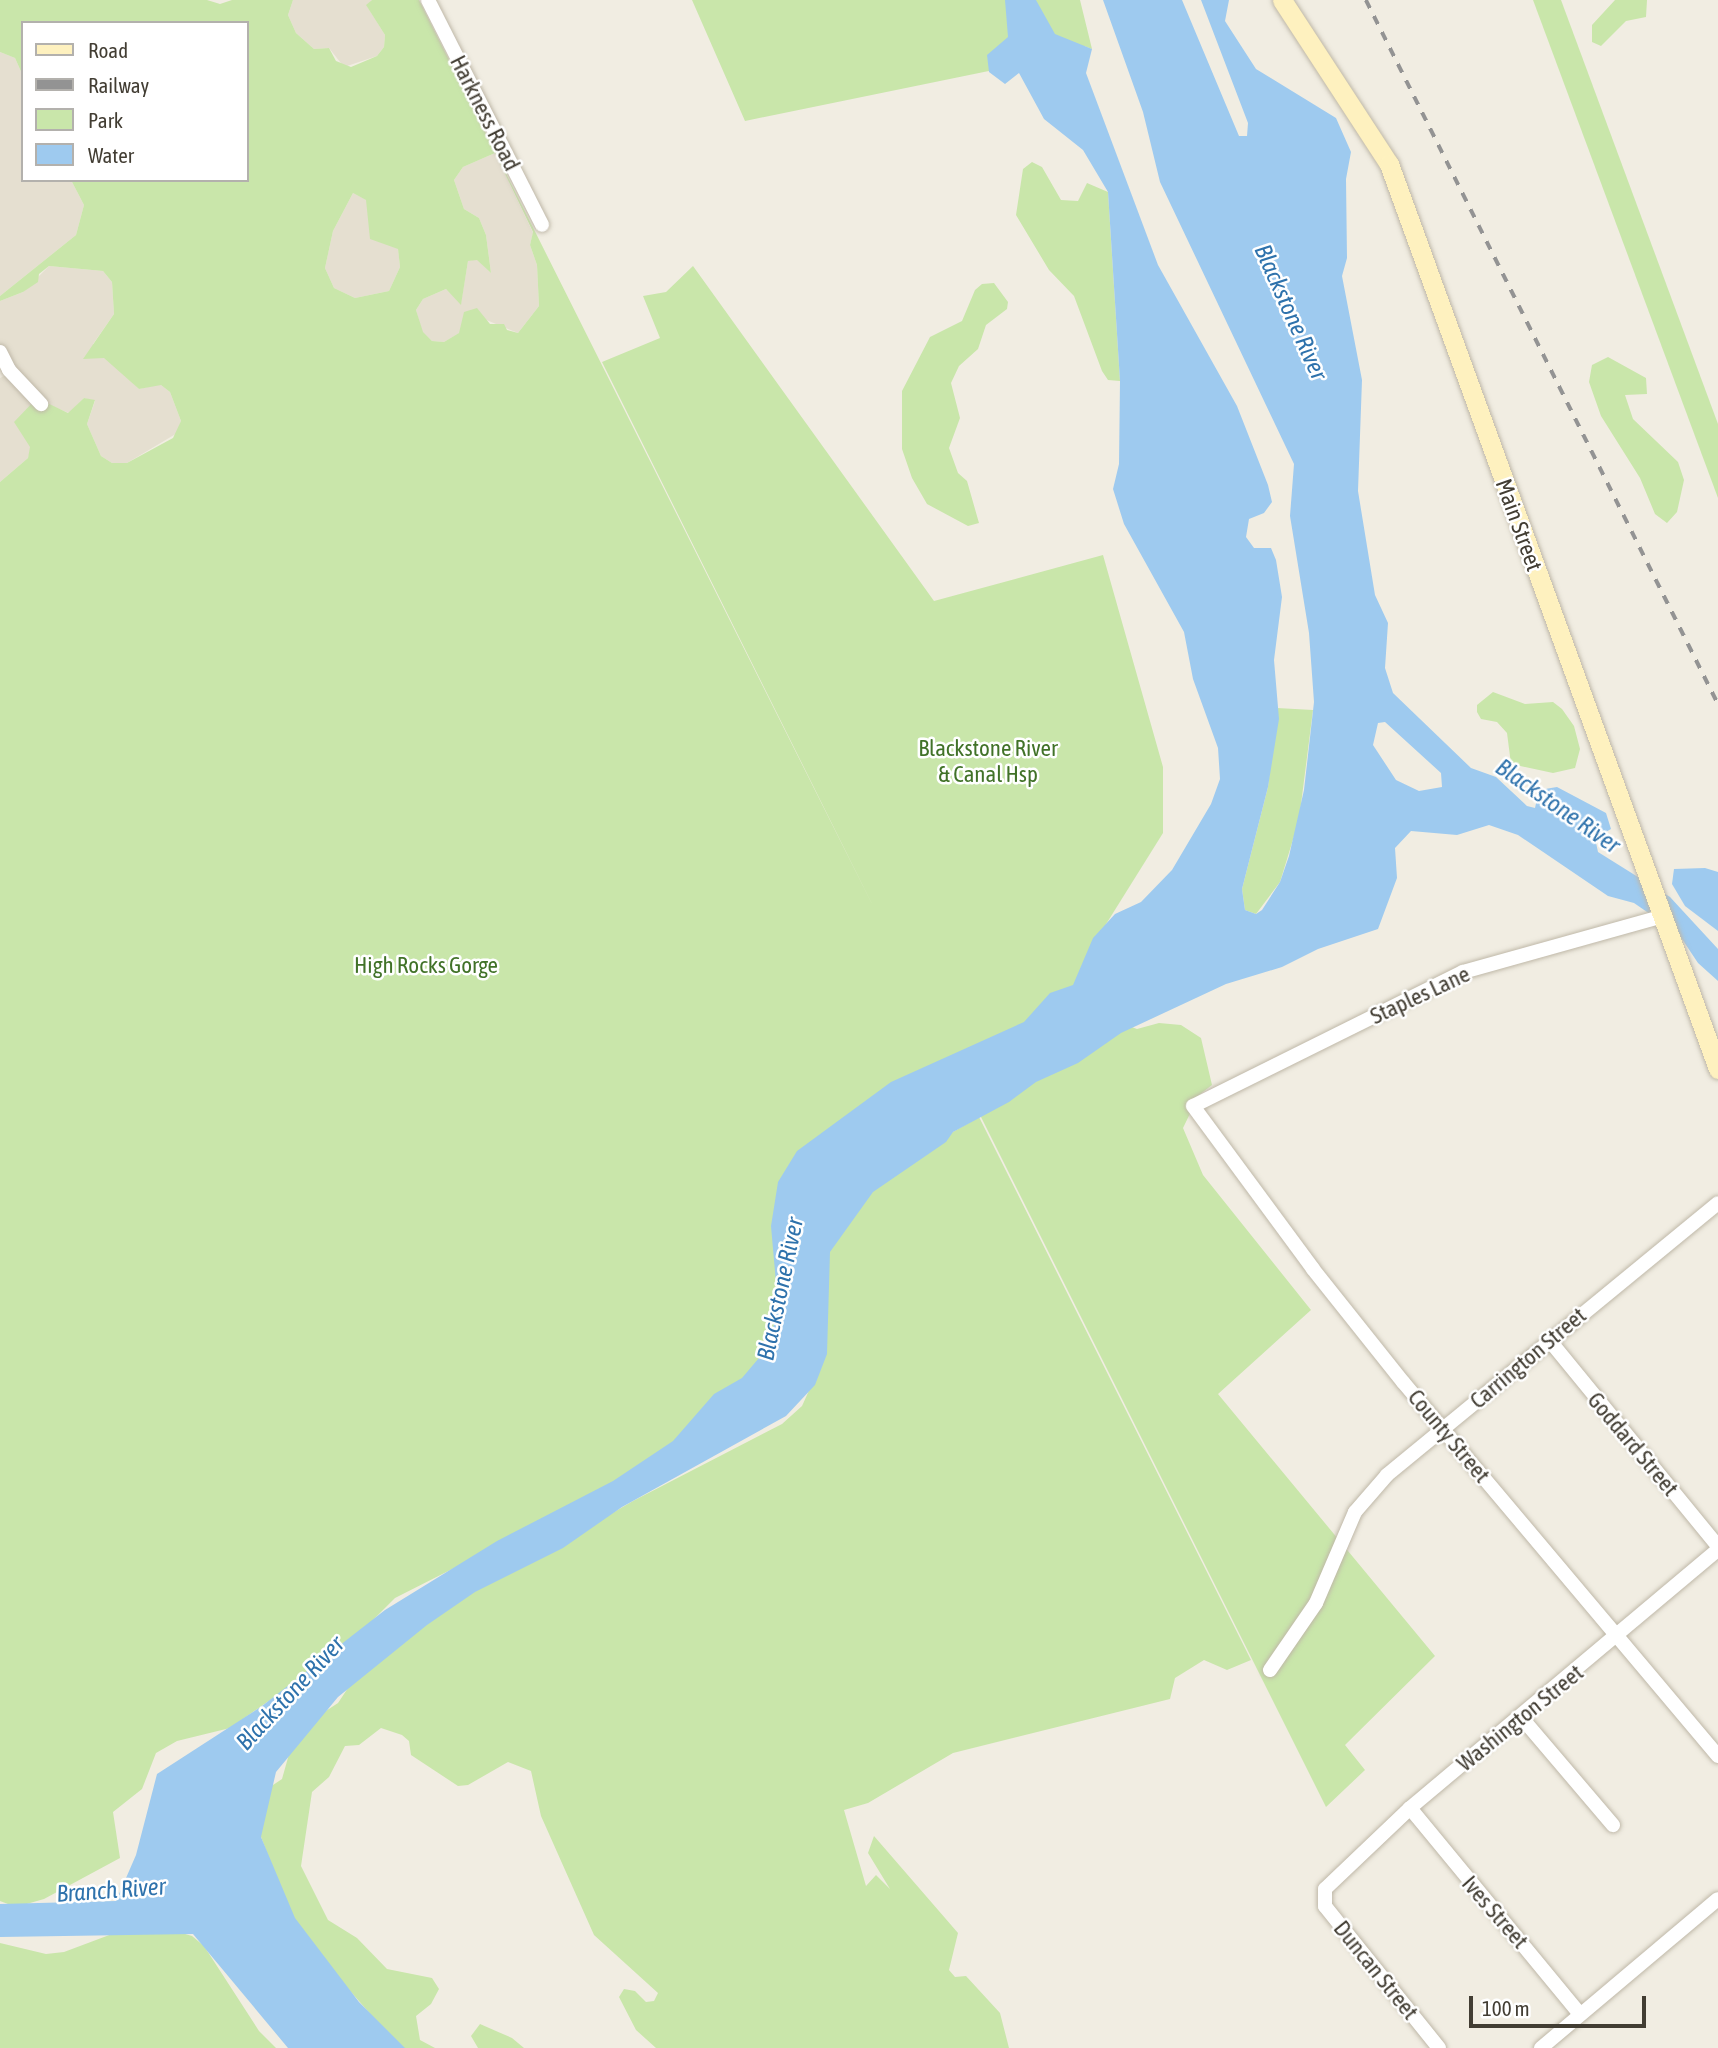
<!DOCTYPE html>
<style>
body{margin:0}
#map{position:relative;width:1718px;height:2048px;overflow:hidden;background:#f1ede2;font-family:"Asap Condensed",sans-serif}
div>[style]{position:absolute}
[style*='--x']{left:calc(var(--x)*1px);top:calc(var(--y)*1px);width:calc(var(--w)*1px);rotate:calc(var(--a)*1deg)}
.residential>*{inset:0;background:#e5dfd0}
.green>*{inset:0;background:#c9e6aa}
.water>*{inset:0;background:#9ecaef}
.roads{filter:drop-shadow(0 0 2px #bfb8a8) drop-shadow(0 0 2px #bfb8a8)}
.minor>*{height:14px;margin:-7px;padding:0 7px;transform-origin:7px;border-radius:7px;background:#fff}
.secondary>*{height:19px;margin:-9.5px;padding:0 9.5px;transform-origin:9.5px;border-radius:9.5px;background:#fef1bf}
.rail>*{height:3.5px;margin-top:-1.75px;transform-origin:0;background:repeating-linear-gradient(90deg,#939393 0 9px,transparent 0 18px)}
span{translate:-50% -50%;white-space:nowrap;text-align:center;line-height:1.15;-webkit-text-stroke:5px #fff;paint-order:stroke}
.street-label{font-size:23px;color:#423d33}
.park-label{font-size:23px;color:#417228}
.water-label{font-size:24px;color:#2e72ac;font-style:italic}
.legend{position:absolute;left:21px;top:21px;width:228px;height:161px;box-sizing:border-box;background:#fff;border:2px solid #b3b1ad;margin:0;padding:9px 12px;list-style:none;font-size:21px;color:#423d33}
.legend li{display:flex;align-items:center;gap:14px;height:35px}
.legend b{width:35px;border:2px solid #b3b1ad}
.scale{position:absolute;left:1469px;top:1996px;width:177px;height:32px;box-sizing:border-box;border:4px solid #423d33;border-top:0;padding-left:9px;font-size:21px;line-height:24px;white-space:nowrap;color:#423d33;-webkit-text-stroke:5px #fff;paint-order:stroke}
</style>
<div id="map">
<div class="residential">
<div style="clip-path:polygon(293px 0,372px 0,367px 6px,385px 35px,384px 47px,377px 56px,344px 67px,329px 48px,314px 49px,296px 33px,288px 15px)"></div>
<div style="clip-path:polygon(0 52px,15px 58px,23px 76px,23px 180px,71px 180px,84px 205px,76px 235px,0 296px)"></div>
<div style="clip-path:polygon(495px 153px,533px 233px,530px 245px,537px 265px,539px 306px,518px 333px,484px 319px,444px 342px,432px 341px,422px 332px,416px 310px,423px 299px,446px 289px,461px 303px,468px 261px,477px 259px,491px 273px,486px 235px,479px 218px,464px 209px,454px 180px,463px 167px)"></div>
<div style="clip-path:polygon(353px 193px,367px 200px,369px 218px,382px 239px,398px 248px,400px 267px,389px 291px,355px 298px,334px 288px,325px 268px,333px 231px)"></div>
<div style="clip-path:polygon(49px 266px,103px 271px,112px 282px,114px 314px,93px 344px,139px 389px,160px 384px,170px 392px,181px 421px,179px 432px,127px 463px,112px 463px,101px 456px,87px 424px,95px 401px,84px 398px,69px 413px,44px 403px,28px 458px,0 482px,0 378px,12px 372px,0 350px,0 301px,23px 292px)"></div>
</div>
<div class="green">
<div style="clip-path:polygon(evenodd,0 0,207px 0,220px 4px,232px 0,293px 0,288px 15px,296px 33px,314px 49px,329px 48px,336px 61px,351px 67px,377px 56px,384px 47px,385px 35px,366px 5px,372px 0,419px 0,875px 910px,602px 362px,660px 338px,643px 296px,666px 292px,693px 266px,934px 601px,1103px 555px,1163px 767px,1163px 833px,1088px 953px,1074px 1007px,788px 1266px,772px 1394px,533px 1528px,395px 1598px,347px 1646px,230px 1728px,177px 1741px,156px 1753px,142px 1789px,113px 1812px,120px 1858px,44px 1899px,16px 1907px,0 1901px,0 482px,28px 458px,30px 447px,14px 422px,37px 398px,68px 413px,84px 398px,95px 400px,87px 424px,101px 456px,112px 463px,127px 463px,173px 438px,181px 421px,170px 392px,161px 385px,139px 389px,104px 358px,83px 359px,114px 314px,112px 282px,103px 271px,49px 266px,39px 274px,38px 282px,23px 292px,0 301px,0 296px,76px 235px,84px 205px,71px 180px,247px 180px,247px 23px,23px 23px,23px 76px,15px 58px,0 52px,0 0,495px 153px,533px 232px,530px 245px,537px 265px,539px 306px,518px 333px,507px 330px,504px 324px,490px 324px,477px 308px,464px 312px,459px 333px,444px 342px,432px 341px,423px 332px,416px 310px,423px 299px,446px 289px,461px 305px,468px 261px,477px 260px,491px 273px,486px 235px,479px 218px,464px 209px,454px 180px,463px 167px,495px 153px,0 0,353px 193px,366px 200px,370px 239px,398px 249px,400px 267px,389px 291px,355px 298px,334px 288px,325px 268px,333px 231px,353px 193px)"></div>
<div style="clip-path:polygon(692px 0,1080px 0,1092px 49px,1084px 46px,1086px 51px,745px 121px)"></div>
<div style="clip-path:polygon(1533px 0,1561px 0,1718px 424px,1718px 498px)"></div>
<div style="clip-path:polygon(1615px 0,1647px 0,1646px 17px,1626px 21px,1601px 46px,1592px 42px,1592px 25px)"></div>
<div style="clip-path:polygon(1032px 162px,1042px 167px,1061px 200px,1078px 201px,1087px 183px,1108px 192px,1120px 381px,1108px 380px,1102px 371px,1074px 296px,1049px 270px,1016px 215px,1023px 169px)"></div>
<div style="clip-path:polygon(994px 283px,1008px 302px,1007px 309px,986px 325px,978px 349px,959px 366px,951px 383px,960px 418px,949px 448px,958px 473px,967px 481px,979px 523px,968px 526px,927px 504px,912px 478px,902px 449px,902px 391px,930px 337px,962px 321px,975px 290px,982px 284px)"></div>
<div style="clip-path:polygon(1608px 357px,1646px 378px,1647px 394px,1625px 395px,1633px 419px,1678px 462px,1684px 480px,1677px 512px,1667px 523px,1655px 514px,1640px 478px,1601px 416px,1589px 382px,1592px 365px)"></div>
<div style="clip-path:polygon(1493px 692px,1525px 704px,1553px 702px,1562px 709px,1574px 726px,1580px 749px,1575px 768px,1553px 773px,1511px 764px,1507px 733px,1497px 722px,1481px 719px,1477px 712px,1477px 705px)"></div>
<div style="clip-path:polygon(1277px 708px,1313px 710px,1299px 820px,1280px 882px,1256px 914px,1245px 910px,1242px 889px,1268px 787px)"></div>
<div style="clip-path:polygon(1105px 1017px,1137px 1029px,1159px 1023px,1181px 1025px,1201px 1038px,1212px 1085px,1199px 1095px,1183px 1128px,1203px 1175px,1311px 1310px,1218px 1394px,1435px 1656px,1345px 1745px,1365px 1770px,1326px 1807px,971px 1097px)"></div>
<div style="clip-path:polygon(979px 1117px,1251px 1660px,1227px 1670px,1204px 1660px,1175px 1678px,1170px 1699px,953px 1753px,868px 1803px,844px 1810px,866px 1886px,876px 1875px,890px 1889px,868px 1853px,874px 1836px,958px 1933px,949px 1970px,955px 1977px,966px 1976px,1000px 2013px,1009px 2048px,656px 2048px,636px 2030px,619px 1997px,624px 1989px,635px 1991px,646px 2002px,654px 2001px,658px 1993px,594px 1935px,541px 1816px,531px 1771px,508px 1762px,468px 1785px,458px 1786px,411px 1755px,409px 1741px,402px 1735px,381px 1728px,359px 1745px,345px 1746px,329px 1777px,312px 1792px,301px 1866px,328px 1920px,357px 1938px,387px 1969px,432px 1978px,439px 1989px,431px 2004px,416px 2016px,420px 2040px,435px 2048px,400px 2048px,296px 1929px,255px 1821px,270px 1787px,282px 1779px,291px 1747px,306px 1724px,338px 1703px,358px 1673px,466px 1591px,523px 1565px,633px 1501px,782px 1424px,802px 1406px,826px 1353px,821px 1231px,925px 1148px)"></div>
<div style="clip-path:polygon(144px 1922px,192px 1936px,204px 1946px,259px 2031px,276px 2048px,0 2048px,0 1943px,46px 1954px,64px 1952px)"></div>
<div style="clip-path:polygon(480px 2024px,512px 2038px,524px 2048px,478px 2048px,471px 2036px)"></div>
</div>
<div class="water">
<div style="clip-path:polygon(evenodd,1005px 0,1036px 0,1055px 34px,1092px 49px,1086px 73px,1158px 265px,1237px 406px,1268px 485px,1272px 502px,1264px 513px,1249px 519px,1246px 537px,1254px 548px,1271px 548px,1276px 560px,1282px 597px,1274px 660px,1279px 719px,1268px 787px,1242px 889px,1245px 910px,1256px 914px,1262px 910px,1280px 882px,1289px 856px,1304px 790px,1314px 702px,1309px 633px,1290px 516px,1294px 464px,1160px 182px,1143px 112px,1103px 0,1182px 0,1239px 136px,1247px 136px,1248px 123px,1201px 0,1229px 0,1225px 21px,1256px 69px,1336px 118px,1351px 152px,1346px 179px,1347px 258px,1342px 276px,1362px 380px,1358px 491px,1375px 595px,1388px 623px,1385px 668px,1393px 693px,1471px 768px,1496px 777px,1527px 806px,1535px 808px,1539px 790px,1557px 787px,1606px 813px,1611px 829px,1595px 838px,1598px 852px,1670px 897px,1718px 949px,1718px 981px,1698px 963px,1682px 939px,1650px 914px,1634px 903px,1608px 896px,1518px 835px,1489px 825px,1457px 835px,1411px 831px,1395px 848px,1397px 878px,1378px 929px,1318px 949px,1282px 967px,1226px 984px,1121px 1033px,1078px 1063px,1036px 1082px,1009px 1102px,953px 1132px,946px 1142px,873px 1192px,830px 1252px,827px 1354px,815px 1385px,786px 1416px,622px 1507px,563px 1548px,475px 1592px,427px 1625px,338px 1697px,276px 1772px,261px 1837px,295px 1918px,359px 2002px,405px 2048px,288px 2048px,193px 1934px,0 1937px,0 1904px,116px 1901px,136px 1855px,157px 1774px,262px 1706px,385px 1610px,497px 1541px,613px 1481px,673px 1441px,714px 1394px,742px 1378px,769px 1346px,778px 1306px,771px 1226px,778px 1182px,797px 1151px,891px 1082px,1024px 1022px,1050px 993px,1073px 985px,1093px 938px,1115px 914px,1141px 902px,1172px 870px,1211px 804px,1220px 779px,1218px 748px,1193px 679px,1184px 632px,1124px 524px,1113px 489px,1119px 464px,1120px 381px,1108px 192px,1083px 150px,1044px 119px,1019px 73px,1005px 84px,989px 72px,987px 55px,1008px 37px,1005px 0,1385px 722px,1441px 773px,1442px 787px,1419px 791px,1396px 780px,1373px 745px,1378px 723px,1385px 722px)"></div>
<div style="clip-path:polygon(1705px 868px,1718px 872px,1718px 931px,1685px 906px,1672px 884px,1674px 869px)"></div>
</div>
<div class="roads">
<div class="minor">
<div style="--x:428;--y:0;--w:252;--a:63.1"></div>
<div style="--x:0;--y:352;--w:20;--a:63"></div>
<div style="--x:9;--y:370;--w:47;--a:46.7"></div>
<div style="--x:1660;--y:917;--w:205;--a:164.4"></div>
<div style="--x:1463;--y:972;--w:301;--a:153.6"></div>
<div style="--x:1193;--y:1106;--w:202;--a:53.6"></div>
<div style="--x:1313;--y:1269;--w:144;--a:51.5"></div>
<div style="--x:1403;--y:1382;--w:489;--a:49.9"></div>
<div style="--x:1550;--y:1341;--w:265;--a:50.7"></div>
<div style="--x:1270;--y:1670;--w:81;--a:-55.5"></div>
<div style="--x:1316;--y:1603;--w:99;--a:-66.8"></div>
<div style="--x:1355;--y:1512;--w:49;--a:-49.1"></div>
<div style="--x:1387;--y:1475;--w:428;--a:-39.4"></div>
<div style="--x:1521;--y:1717;--w:142;--a:49.6"></div>
<div style="--x:1410;--y:1808;--w:267;--a:50.5"></div>
<div style="--x:1439;--y:2048;--w:182;--a:-128.8"></div>
<div style="--x:1325;--y:1906;--w:17;--a:-90"></div>
<div style="--x:1325;--y:1889;--w:117;--a:-43.6"></div>
<div style="--x:1410;--y:1808;--w:402;--a:-40"></div>
<div style="--x:1541;--y:2048;--w:231;--a:-40.1"></div>
</div>
<div class="secondary">
<div style="--x:1282;--y:0;--w:196;--a:56.9"></div>
<div style="--x:1389;--y:164;--w:963;--a:70.02"></div>
</div>
</div>
<div class="rail">
<div style="--x:1366;--y:0;--w:787;--a:63.43"></div>
</div>
<div class="street-label">
<span style="left:485px;top:113px;rotate:63deg">Harkness Road</span>
<span style="left:1519px;top:525px;rotate:70deg">Main Street</span>
<span style="left:1420px;top:995px;rotate:-25deg">Staples Lane</span>
<span style="left:1528px;top:1358px;rotate:-40deg">Carrington Street</span>
<span style="left:1449px;top:1436px;rotate:50deg">County Street</span>
<span style="left:1633px;top:1444px;rotate:50deg">Goddard Street</span>
<span style="left:1520px;top:1718px;rotate:-39deg">Washington Street</span>
<span style="left:1495px;top:1912px;rotate:49deg">Ives Street</span>
<span style="left:1376px;top:1970px;rotate:51deg">Duncan Street</span>
</div>
<div class="park-label">
<span style="left:988px;top:761px">Blackstone River<br>&amp; Canal Hsp</span>
<span style="left:426px;top:965px">High Rocks Gorge</span>
</div>
<div class="water-label">
<span style="left:1291px;top:312px;rotate:66deg">Blackstone River</span>
<span style="left:1558px;top:806px;rotate:35deg">Blackstone River</span>
<span style="left:780px;top:1289px;rotate:-78deg">Blackstone River</span>
<span style="left:290px;top:1693px;rotate:-47deg">Blackstone River</span>
<span style="left:111px;top:1890px;rotate:-4deg">Branch River</span>
</div>
<ul class="legend">
<li><b style="height:9px;background:#fef1bf"></b>Road</li>
<li><b style="height:9px;background:#939393"></b>Railway</li>
<li><b style="height:19px;background:#c9e6aa"></b>Park</li>
<li><b style="height:19px;background:#9ecaef"></b>Water</li>
</ul>
<div class="scale">100 m</div>
</div>
